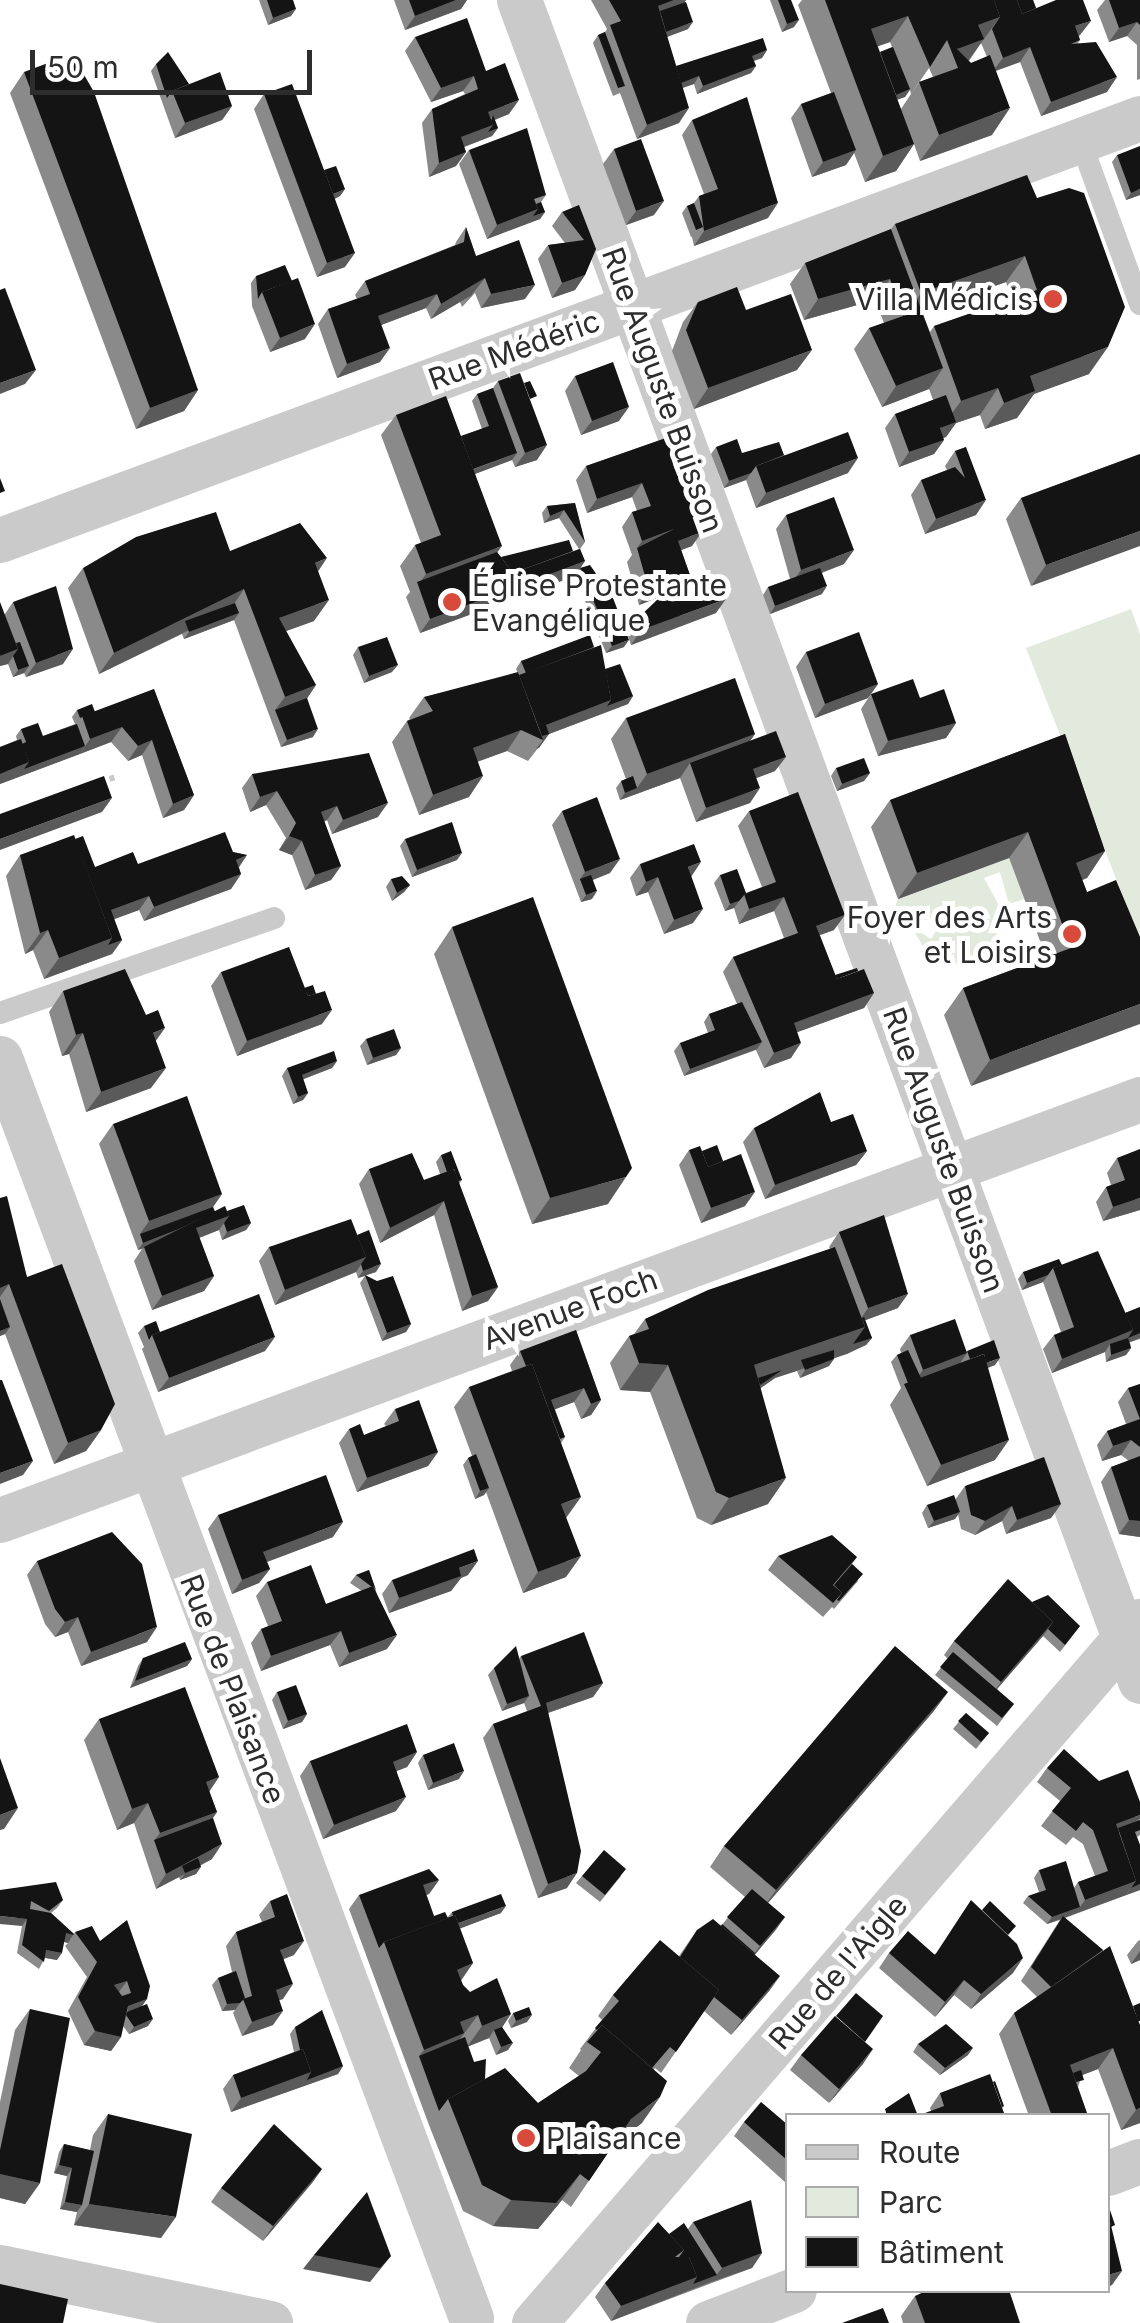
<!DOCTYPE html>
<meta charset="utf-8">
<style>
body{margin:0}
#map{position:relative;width:1140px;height:2323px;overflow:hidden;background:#fff;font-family:Inter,sans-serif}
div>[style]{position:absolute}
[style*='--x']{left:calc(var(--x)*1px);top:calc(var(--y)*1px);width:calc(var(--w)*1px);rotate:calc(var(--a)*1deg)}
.green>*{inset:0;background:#e1eadc}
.path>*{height:6px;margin-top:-3px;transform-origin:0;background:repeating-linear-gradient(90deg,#cacaca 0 5px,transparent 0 10px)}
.service>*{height:22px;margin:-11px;padding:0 11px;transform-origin:11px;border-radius:11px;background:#cacaca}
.minor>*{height:45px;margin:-22.5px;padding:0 22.5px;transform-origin:22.5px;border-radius:22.5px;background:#cacaca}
.wall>*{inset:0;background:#8a8a8a}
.shaded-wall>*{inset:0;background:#5a5a5a}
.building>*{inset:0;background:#141414}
.dots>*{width:28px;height:28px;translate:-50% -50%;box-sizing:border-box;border:5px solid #fff;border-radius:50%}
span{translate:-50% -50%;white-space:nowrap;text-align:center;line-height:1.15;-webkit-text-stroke:10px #fff;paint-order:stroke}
.poi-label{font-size:30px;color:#2d2d2d}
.right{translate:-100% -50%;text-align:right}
.left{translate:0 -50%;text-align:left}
.street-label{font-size:30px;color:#2d2d2d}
.legend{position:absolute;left:785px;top:2113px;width:325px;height:180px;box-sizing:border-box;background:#fff;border:2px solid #ababab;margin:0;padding:12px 18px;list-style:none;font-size:30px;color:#2d2d2d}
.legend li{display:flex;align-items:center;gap:20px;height:50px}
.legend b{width:50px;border:2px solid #ababab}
.scale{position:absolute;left:30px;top:50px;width:282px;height:45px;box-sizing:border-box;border:5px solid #2d2d2d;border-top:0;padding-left:12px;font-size:30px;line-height:35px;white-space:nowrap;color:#2d2d2d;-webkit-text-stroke:8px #fff;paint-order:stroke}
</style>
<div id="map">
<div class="green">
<div style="clip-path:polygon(1131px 609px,1140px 634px,1140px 940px,1026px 648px)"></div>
<div style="clip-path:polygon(1009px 858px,1024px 899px,1009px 904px,1000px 872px,984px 878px,1002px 911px,993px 950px,970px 966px,931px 960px,911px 926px,931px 939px,943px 919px,913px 920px,895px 907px,898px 899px)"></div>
</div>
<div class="path">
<div style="--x:100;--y:782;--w:20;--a:-18"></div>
</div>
<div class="service">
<div style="--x:1080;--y:140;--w:175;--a:69.9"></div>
<div style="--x:0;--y:1013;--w:290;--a:-19.1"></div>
</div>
<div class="minor">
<div style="--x:519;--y:0;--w:1792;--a:69.72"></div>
<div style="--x:0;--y:540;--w:1216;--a:-20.31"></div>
<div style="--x:0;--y:1058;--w:1345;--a:69.5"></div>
<div style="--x:0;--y:1520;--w:1215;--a:-20.27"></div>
<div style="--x:1108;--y:2173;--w:34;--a:-21"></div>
<div style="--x:0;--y:2267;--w:276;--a:11.7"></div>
<div style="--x:534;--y:2323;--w:927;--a:-49.24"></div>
<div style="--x:708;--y:2323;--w:92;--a:-21"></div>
</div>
<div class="wall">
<div style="clip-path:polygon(259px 0,293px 0,291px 16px,268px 25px)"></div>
<div style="clip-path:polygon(394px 0,467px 0,461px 9px,405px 30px)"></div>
<div style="clip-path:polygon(591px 0,686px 0,685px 2px,688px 29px,667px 37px,676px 66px,767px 50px,762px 58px,754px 61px,756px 66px,751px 73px,697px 94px,694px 84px,683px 88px,679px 123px,637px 139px,620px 93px,613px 96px,593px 43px,598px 35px,605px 32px,607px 29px)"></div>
<div style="clip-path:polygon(770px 0,791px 0,794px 27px,782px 32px)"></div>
<div style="clip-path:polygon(evenodd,802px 0,1033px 0,1036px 8px,1080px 35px,1079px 36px,1080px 40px,1078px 43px,1107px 92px,1041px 116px,1020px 62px,996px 71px,992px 135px,920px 161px,914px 144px,896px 171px,865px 182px,854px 153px,846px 165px,812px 177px,791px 118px,801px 104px,831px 93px,798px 5px,802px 0,890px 42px,892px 47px,880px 52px,878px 46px,890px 42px,802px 0,981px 43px,987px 57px,971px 63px,969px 61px,981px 43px,802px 0,929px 68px,933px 77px,919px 82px,901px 109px,897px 99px,905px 97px,910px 90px,911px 94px,929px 68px)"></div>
<div style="clip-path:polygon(1105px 0,1140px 0,1140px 79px,1137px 80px,1137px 45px,1127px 36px,1109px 42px,1097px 10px)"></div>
<div style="clip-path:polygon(415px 37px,486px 71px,509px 114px,495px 120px,498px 128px,492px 136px,464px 147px,466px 152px,456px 166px,429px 177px,422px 123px,432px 109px,465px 94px,463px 91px,431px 102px,405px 51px)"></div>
<div style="clip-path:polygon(156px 64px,189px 84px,232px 106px,222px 120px,175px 138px,151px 71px)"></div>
<div style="clip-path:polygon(24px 72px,198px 390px,184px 411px,136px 429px,10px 93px)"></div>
<div style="clip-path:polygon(264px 94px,324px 170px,345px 189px,340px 196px,335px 199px,345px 267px,317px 277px,254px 109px)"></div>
<div style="clip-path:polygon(692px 120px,768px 218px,694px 246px,692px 237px,691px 237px,682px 213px,687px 206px,694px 203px,699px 196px,704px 194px,682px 135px)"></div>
<div style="clip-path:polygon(614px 149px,654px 215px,626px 225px,603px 164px)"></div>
<div style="clip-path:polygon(469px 150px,546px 195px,541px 202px,545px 212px,540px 219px,487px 239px,459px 164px)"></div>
<div style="clip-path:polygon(1117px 155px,1140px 195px,1126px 200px,1112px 162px)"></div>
<div style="clip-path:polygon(evenodd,1027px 175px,1089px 374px,1034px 394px,1017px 418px,985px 429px,980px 415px,956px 423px,946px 437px,943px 438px,944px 440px,934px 454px,899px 467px,885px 428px,895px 414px,933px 400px,929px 389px,882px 407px,854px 349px,869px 328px,884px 323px,875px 300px,804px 320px,790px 284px,805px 263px,891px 229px,895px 224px,1027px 175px,1006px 282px,1012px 299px,934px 326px,930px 332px,922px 312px,1006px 282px)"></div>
<div style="clip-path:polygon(562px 212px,596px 249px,585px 275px,575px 290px,552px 298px,538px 259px,548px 245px,565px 243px,552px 226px)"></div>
<div style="clip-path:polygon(466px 227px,476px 256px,525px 299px,481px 308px,475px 293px,462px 307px,460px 302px,431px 319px,426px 308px,381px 325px,380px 362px,337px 378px,318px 324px,328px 309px,357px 299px,355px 295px,365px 281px,455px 245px,456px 242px)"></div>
<div style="clip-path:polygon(256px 276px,305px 339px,270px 352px,252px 306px,251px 283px)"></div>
<div style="clip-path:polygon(698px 302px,746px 310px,797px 370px,694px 409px,672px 351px,683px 322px)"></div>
<div style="clip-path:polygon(575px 376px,619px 421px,581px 435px,565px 391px)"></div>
<div style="clip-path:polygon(498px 381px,531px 404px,537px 460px,515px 467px,512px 460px,475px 474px,497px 552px,501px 557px,573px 551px,579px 549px,559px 518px,544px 523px,542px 513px,547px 506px,575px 503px,585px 542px,580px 549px,585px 561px,580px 568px,624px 647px,606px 653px,575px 576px,420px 633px,406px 597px,410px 592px,400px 566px,415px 545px,421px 543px,381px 435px,396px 415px,461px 436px,482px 429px,472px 401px,477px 394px,493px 388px)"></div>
<div style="clip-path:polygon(666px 438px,692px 546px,681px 550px,690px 575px,680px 589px,639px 605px,627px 562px,632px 555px,622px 527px,632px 512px,637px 511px,632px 497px,587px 513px,576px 480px,586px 466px)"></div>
<div style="clip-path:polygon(716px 447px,742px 453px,784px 455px,848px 473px,756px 508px,746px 480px,724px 488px,711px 454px)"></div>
<div style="clip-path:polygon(966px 447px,976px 515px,925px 534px,911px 495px,921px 480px,947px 470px,945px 466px,955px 451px)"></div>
<div style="clip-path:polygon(1140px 454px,1031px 586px,1006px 519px,1021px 498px)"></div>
<div style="clip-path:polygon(786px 515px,844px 564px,822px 573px,822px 594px,770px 614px,763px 595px,768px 587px,790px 579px,776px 529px)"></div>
<div style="clip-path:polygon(230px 551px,318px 571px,314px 621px,286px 631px,316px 685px,307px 698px,313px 737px,281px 747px,234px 620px,184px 639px,182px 634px,99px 674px,68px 588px,83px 568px)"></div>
<div style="clip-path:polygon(13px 602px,63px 664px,26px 677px,24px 673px,13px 677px,8px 664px,0 666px,5px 614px)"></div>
<div style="clip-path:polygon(716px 613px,631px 645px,627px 633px,637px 619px)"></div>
<div style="clip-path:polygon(358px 647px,392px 672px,364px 683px,353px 655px)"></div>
<div style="clip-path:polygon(594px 647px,605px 669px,633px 696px,628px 704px,549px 734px,528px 761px,507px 751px,478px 761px,469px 797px,419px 815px,392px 742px,407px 721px,410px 719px,409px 718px,424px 697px,519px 675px,516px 669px,521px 661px)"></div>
<div style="clip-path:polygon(806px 652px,878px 684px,868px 698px,815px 718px,796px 667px)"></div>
<div style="clip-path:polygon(154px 689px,194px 795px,184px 810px,163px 818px,142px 755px,128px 761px,111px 742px,0 784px,0 747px,17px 740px,16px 736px,21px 729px,43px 736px,75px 724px,72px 717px,77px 710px,95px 712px)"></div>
<div style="clip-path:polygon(871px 694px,920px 698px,956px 723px,946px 738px,878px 756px,861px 709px)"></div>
<div style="clip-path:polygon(626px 718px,755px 734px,750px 741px,775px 771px,756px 778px,750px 803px,696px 822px,680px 778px,620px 800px,616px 788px,621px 781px,626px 779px,611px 739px)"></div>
<div style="clip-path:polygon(1065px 734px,1105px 851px,1087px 878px,1082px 880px,1087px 892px,1140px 937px,971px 1086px,944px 1015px,963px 988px,1046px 957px,1009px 858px,898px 899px,871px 827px,890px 800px)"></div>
<div style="clip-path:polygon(836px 768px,870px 773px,864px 781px,837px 791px,831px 776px)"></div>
<div style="clip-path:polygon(252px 774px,378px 817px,332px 834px,327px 820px,324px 822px,341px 866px,331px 880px,305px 890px,292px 855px,279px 850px,286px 838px,266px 805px,250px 812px,242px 788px)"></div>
<div style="clip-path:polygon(562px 811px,610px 873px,593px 880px,592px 899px,581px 902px,552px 825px)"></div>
<div style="clip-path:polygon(749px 811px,834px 930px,820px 935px,835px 975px,874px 993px,864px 1008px,797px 1032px,791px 1058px,764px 1068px,756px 1050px,684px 1076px,674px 1051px,680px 1043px,708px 1033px,704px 1022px,709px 1014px,737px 1004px,723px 972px,733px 957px,784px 938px,774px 911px,739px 924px,734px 908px,725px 911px,714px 883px,720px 875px,746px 893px,762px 887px,738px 826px)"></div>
<div style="clip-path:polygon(75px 839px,95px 867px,138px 864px,233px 852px,247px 855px,239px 867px,241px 874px,231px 889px,144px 921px,139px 910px,114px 919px,122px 940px,112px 954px,44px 979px,33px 950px,25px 954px,6px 876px,20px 855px)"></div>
<div style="clip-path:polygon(405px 839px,457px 860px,412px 877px,400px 846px)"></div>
<div style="clip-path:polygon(640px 864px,691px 876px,693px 923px,664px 934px,648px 892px,636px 896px,630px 878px)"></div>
<div style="clip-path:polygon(391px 879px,410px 885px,404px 892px,392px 901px,386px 887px)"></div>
<div style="clip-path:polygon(452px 927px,608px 1204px,532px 1224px,434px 954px)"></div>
<div style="clip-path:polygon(221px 972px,304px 988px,322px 1024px,237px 1056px,211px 986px)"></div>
<div style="clip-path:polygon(63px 991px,156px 1041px,151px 1088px,86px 1112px,69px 1054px,62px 1056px,49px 1012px)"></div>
<div style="clip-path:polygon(366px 1039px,401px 1048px,396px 1055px,367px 1065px,360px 1046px)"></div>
<div style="clip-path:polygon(337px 1061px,332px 1068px,303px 1079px,308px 1093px,303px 1100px,293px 1104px,282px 1076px,287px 1068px)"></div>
<div style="clip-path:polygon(831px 1122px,867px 1151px,856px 1165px,765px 1199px,743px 1142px,754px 1128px)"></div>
<div style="clip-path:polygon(113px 1124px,222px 1194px,213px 1207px,215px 1212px,227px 1211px,251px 1223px,246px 1230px,222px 1240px,219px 1230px,199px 1238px,214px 1276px,204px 1291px,152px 1310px,134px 1261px,142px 1249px,138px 1250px,99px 1144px)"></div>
<div style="clip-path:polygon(689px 1150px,702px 1151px,723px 1161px,745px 1206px,701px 1223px,679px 1165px)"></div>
<div style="clip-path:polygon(441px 1155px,462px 1180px,459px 1184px,498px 1287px,488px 1301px,462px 1311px,434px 1215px,380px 1243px,359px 1184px,369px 1169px,424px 1180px,440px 1174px,436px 1162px)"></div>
<div style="clip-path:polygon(1117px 1158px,1140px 1210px,1103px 1221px,1096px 1202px,1106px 1187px,1111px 1185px,1107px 1173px)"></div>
<div style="clip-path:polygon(0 1198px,27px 1277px,101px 1430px,86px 1451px,54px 1464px,5px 1334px,0 1336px)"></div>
<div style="clip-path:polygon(839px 1232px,898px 1308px,865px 1320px,872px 1338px,866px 1345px,834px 1358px,829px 1366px,800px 1378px,797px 1371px,775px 1378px,761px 1388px,768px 1504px,711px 1525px,697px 1518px,650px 1392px,620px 1390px,610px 1363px,629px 1336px,634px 1334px,645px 1319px,830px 1249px,829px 1247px)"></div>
<div style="clip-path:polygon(357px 1235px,376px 1272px,366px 1275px,411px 1324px,406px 1332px,382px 1341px,360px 1283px,365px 1276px,358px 1278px,356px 1272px,275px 1305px,259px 1261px,269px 1247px)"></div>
<div style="clip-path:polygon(1062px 1265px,1125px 1313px,1140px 1307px,1140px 1339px,1130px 1342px,1131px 1348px,1126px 1355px,1106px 1362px,1105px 1352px,1052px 1373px,1043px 1349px,1054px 1335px,1061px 1332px,1043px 1282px,1022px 1290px,1018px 1279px,1023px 1272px)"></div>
<div style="clip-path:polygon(144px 1326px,160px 1332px,265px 1351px,158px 1392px,142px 1349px,144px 1347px,138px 1333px)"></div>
<div style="clip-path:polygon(576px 1330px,601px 1400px,591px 1415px,581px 1419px,574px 1402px,555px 1409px,565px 1437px,561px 1443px,566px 1518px,566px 1577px,523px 1593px,486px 1492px,484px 1495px,475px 1499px,463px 1465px,468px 1458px,472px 1456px,454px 1407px,469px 1387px,512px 1371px,510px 1365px,520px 1351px)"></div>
<div style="clip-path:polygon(910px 1335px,966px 1351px,995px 1365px,988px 1368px,995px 1460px,927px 1486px,890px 1405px,901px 1388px,891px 1362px,897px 1355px,901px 1353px,900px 1349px)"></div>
<div style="clip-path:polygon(1140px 1384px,1140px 1537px,1119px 1534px,1101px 1482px,1111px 1467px,1129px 1461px,1121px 1455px,1102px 1461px,1097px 1445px,1107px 1431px,1126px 1424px,1118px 1402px,1128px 1388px)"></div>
<div style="clip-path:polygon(395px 1409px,438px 1452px,428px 1466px,357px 1492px,339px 1443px,349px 1429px,364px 1435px,386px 1426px,384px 1424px)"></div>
<div style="clip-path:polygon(965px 1486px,1061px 1504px,1051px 1518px,1006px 1534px,1002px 1521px,975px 1535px,961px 1529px,958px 1514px,955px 1519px,928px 1528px,922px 1513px,927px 1505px,955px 1500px)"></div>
<div style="clip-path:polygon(218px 1515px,333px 1537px,267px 1562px,270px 1569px,259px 1583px,232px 1594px,208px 1529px)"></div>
<div style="clip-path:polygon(778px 1556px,857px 1557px,852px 1564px,858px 1581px,834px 1609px,832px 1607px,823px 1617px,768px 1570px)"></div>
<div style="clip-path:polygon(37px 1561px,147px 1642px,81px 1666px,68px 1632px,55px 1637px,45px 1624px,27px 1575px)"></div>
<div style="clip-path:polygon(369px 1570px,376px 1591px,387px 1649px,339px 1667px,330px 1645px,261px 1671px,251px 1643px,261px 1629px,268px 1626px,256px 1596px,267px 1582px,326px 1604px,362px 1591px,350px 1583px,356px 1575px)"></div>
<div style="clip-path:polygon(468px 1575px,461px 1578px,451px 1591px,389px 1613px,382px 1594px,392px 1580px)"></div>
<div style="clip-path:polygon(1032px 1602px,1080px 1626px,1060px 1652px,1043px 1636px,997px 1689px,1014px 1704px,997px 1726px,935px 1675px,948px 1659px,944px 1655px,954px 1641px)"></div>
<div style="clip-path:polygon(521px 1656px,603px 1683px,593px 1697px,548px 1713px,567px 1888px,538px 1898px,483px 1738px,493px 1724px,527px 1711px,524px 1703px,502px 1711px,488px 1675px,494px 1668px,519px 1659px)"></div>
<div style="clip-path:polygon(143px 1658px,192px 1659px,187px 1666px,130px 1688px,138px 1666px)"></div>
<div style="clip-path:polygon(277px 1692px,307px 1714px,302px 1722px,283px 1729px,272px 1700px)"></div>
<div style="clip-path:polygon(948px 1692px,933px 1712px,768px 1903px,785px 1917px,755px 1955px,770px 1990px,731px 2035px,704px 2011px,661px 2073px,655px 2068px,654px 2070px,642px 2123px,614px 2144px,571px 2207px,562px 2200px,538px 2229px,493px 2226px,463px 2211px,429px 2125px,349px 1909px,359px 1895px,439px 1880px,429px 1894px,426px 1895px,434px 1916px,447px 1918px,452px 1912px,501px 1913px,460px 1928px,473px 1963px,461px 1981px,463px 1985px,470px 1992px,511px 2014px,502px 2027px,508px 2050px,496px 2055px,489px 2038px,468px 2046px,474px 2062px,485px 2079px,538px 2103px,579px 2076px,569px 2068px,581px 2050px,580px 2049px,602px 2020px,598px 2016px,613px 1995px,679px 1956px,697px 1930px,721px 1926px,745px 1897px,710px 1867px,724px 1846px)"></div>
<div style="clip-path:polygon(966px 1713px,989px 1733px,976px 1749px,953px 1729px)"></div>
<div style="clip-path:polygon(99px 1719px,219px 1777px,209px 1791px,217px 1812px,213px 1818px,212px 1859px,201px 1865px,196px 1874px,180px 1880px,179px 1877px,156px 1889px,134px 1823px,117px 1830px,84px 1740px)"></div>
<div style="clip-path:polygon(417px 1752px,407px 1767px,397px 1771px,396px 1811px,323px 1839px,300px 1776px,310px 1761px)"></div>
<div style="clip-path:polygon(423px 1755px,459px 1779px,428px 1790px,418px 1763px)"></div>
<div style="clip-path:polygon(1047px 1768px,1140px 1820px,1140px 1835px,1137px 1837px,1140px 1845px,1140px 1890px,1065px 1918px,1103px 1950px,1140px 2123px,1121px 2130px,1098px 2069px,1082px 2075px,1078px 2087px,1088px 2116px,1029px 2116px,999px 2034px,1014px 2013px,1037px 1997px,1021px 1981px,1060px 1920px,1047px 1924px,1023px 1903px,1028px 1896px,1039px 1892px,1034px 1878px,1039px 1870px,1074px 1888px,1078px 1882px,1095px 1876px,1083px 1844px,1073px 1837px,1066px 1845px,1041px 1826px,1060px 1801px,1037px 1782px)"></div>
<div style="clip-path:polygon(582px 1876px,621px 1876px,600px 1902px,576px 1883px)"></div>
<div style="clip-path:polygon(0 1890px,63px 1900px,57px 1908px,51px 1913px,74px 1934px,75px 1932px,100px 1941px,147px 1999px,142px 2006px,148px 2026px,129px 2034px,123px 2026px,121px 2037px,111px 2051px,84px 2045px,68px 2011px,87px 1977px,65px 1946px,68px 1943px,64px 1942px,57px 1960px,45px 1958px,39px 1969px,17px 1953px,22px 1926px)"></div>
<div style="clip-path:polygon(270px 1901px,294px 1955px,284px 1959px,283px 1999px,279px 2000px,273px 2025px,242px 2036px,233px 2013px,235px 2010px,222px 2011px,212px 1985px,218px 1978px,232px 1972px,226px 1946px,236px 1932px,262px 1922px,259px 1915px)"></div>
<div style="clip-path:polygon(1009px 1936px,1013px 1973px,971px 2009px,954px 1995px,935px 2017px,879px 1968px,889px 1953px,934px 1954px)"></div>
<div style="clip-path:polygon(1140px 1940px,1140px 1960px,1131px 1964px,1127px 1955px,1138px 1941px)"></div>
<div style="clip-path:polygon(30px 2009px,40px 2183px,25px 2204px,0 2198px,0 2102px,15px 2030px)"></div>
<div style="clip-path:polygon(513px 2013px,527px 2022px,511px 2028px,508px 2021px)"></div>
<div style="clip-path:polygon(295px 2027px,343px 2066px,338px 2074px,231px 2112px,223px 2089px,233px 2075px,294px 2052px,290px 2034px)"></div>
<div style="clip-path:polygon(865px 2042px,863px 2064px,829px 2103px,790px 2070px,801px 2055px)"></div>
<div style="clip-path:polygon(918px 2044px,968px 2055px,940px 2075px,913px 2052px)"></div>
<div style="clip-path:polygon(940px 2093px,1004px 2106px,1002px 2108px,1005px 2116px,923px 2116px,931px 2111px,930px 2108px)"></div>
<div style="clip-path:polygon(108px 2114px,161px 2238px,74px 2225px,77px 2212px,60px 2209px,67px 2176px,54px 2173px,59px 2152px,64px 2144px,90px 2150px,93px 2135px)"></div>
<div style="clip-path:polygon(744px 2122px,788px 2125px,788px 2188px,786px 2183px,734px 2136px)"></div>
<div style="clip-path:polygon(322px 2169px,312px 2183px,263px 2241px,211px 2202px,221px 2188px)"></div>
<div style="clip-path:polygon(693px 2222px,762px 2253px,752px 2268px,611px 2321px,595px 2297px,605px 2283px,669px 2234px,688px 2229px)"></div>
<div style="clip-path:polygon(915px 2296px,1020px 2323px,903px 2323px,901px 2316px)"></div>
</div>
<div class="shaded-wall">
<div style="clip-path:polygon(456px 0,467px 0,461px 9px,405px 30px,415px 16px)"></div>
<div style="clip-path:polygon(674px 0,686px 0,681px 8px,655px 18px,658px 6px)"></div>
<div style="clip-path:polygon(296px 9px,291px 16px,268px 25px,273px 18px)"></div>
<div style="clip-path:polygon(908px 16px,890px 42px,853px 55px,871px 29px)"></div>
<div style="clip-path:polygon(1000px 17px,965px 65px,953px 55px,978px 25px)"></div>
<div style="clip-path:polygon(799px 20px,794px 27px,782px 32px,787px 24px)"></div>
<div style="clip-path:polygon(1091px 21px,1080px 35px,1065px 41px,1075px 26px)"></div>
<div style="clip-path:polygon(693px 22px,688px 29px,656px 41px,661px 34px)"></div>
<div style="clip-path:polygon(1137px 22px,1127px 36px,1109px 42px,1119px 28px)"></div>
<div style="clip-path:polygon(1030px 47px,1020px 62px,992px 72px,1003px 58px)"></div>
<div style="clip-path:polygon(767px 50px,762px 58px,747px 63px,752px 56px)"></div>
<div style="clip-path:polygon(756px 66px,751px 73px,697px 94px,703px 86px)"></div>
<div style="clip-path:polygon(474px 76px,463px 91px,431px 102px,441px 88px)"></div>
<div style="clip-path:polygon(699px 76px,694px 84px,675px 90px,680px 83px)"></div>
<div style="clip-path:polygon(1117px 77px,1107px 92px,1041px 116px,1051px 102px)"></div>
<div style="clip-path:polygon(910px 89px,905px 97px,877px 107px,882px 100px)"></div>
<div style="clip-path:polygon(519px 100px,509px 114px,491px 121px,493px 115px,487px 123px,488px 112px)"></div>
<div style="clip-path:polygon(232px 106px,222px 120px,175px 138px,185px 123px)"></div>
<div style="clip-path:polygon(689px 108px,679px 123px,637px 139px,647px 125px)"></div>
<div style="clip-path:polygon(1010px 108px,992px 135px,920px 161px,939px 135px)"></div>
<div style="clip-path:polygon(493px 125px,498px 128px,492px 136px,451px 152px,461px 137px)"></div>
<div style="clip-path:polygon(914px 144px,896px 171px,865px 182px,883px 156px)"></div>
<div style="clip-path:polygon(856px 150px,846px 165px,812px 177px,823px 162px)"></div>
<div style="clip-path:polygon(466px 152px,456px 166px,429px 177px,439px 163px)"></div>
<div style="clip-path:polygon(345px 189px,340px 196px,322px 204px,327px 197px)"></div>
<div style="clip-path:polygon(1140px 189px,1140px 195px,1126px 200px,1131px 193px)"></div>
<div style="clip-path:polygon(664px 201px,654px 215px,626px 225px,636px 211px)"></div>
<div style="clip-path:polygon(778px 203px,768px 218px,694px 246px,704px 231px)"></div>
<div style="clip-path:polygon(538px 209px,545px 212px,540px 219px,487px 239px,497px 225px)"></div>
<div style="clip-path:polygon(355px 253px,345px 267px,317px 277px,327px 263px)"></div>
<div style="clip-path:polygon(1025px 256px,1006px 282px,903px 319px,921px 293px)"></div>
<div style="clip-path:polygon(585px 275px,575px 290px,552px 298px,562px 283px)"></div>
<div style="clip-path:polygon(485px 278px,462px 307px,472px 295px,431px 319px,441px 304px)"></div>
<div style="clip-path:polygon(890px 279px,875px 300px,804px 320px,818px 299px)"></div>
<div style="clip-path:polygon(535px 285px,525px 299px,481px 308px,491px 294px)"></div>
<div style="clip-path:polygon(437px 294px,426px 308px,368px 330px,378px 316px)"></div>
<div style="clip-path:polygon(315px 324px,305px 339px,270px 352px,280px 338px)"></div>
<div style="clip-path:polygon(1108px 347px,1089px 374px,1034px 394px,1017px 418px,985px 429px,1004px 403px,1030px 376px)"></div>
<div style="clip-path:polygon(390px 348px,380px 362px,337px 378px,347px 364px)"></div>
<div style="clip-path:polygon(812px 350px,797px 370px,694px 409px,708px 388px)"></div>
<div style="clip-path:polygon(943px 368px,929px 389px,882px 407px,896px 386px)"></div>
<div style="clip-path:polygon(36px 370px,25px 384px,0 394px,0 383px)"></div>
<div style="clip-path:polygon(998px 388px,980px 415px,956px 423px,946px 437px,930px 443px,961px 401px)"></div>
<div style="clip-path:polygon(198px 390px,184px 411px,136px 429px,150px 408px)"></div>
<div style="clip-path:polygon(629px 407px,619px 421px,581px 435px,592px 421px)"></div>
<div style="clip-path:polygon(944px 440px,934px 454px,899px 467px,909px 452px)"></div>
<div style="clip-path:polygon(547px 445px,537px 460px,515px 467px,525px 453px)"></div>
<div style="clip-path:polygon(517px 453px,512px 460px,456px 481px,461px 474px)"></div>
<div style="clip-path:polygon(858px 458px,848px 473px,756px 508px,766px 493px)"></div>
<div style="clip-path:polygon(751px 473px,746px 480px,724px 488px,729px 481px)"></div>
<div style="clip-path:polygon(642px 483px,632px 497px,587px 513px,597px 499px)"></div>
<div style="clip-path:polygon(986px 500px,976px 515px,925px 534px,936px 519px)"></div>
<div style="clip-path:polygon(564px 510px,559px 518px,544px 523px,550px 516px)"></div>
<div style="clip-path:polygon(674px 529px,637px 548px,632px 555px,642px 541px)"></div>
<div style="clip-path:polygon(1140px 531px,1140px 546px,1031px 586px,1046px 565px)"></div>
<div style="clip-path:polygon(702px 532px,692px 546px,668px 555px,678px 541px)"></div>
<div style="clip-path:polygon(502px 546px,487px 566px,418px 585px,426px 574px)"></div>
<div style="clip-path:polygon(854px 550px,844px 564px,791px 584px,801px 570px)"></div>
<div style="clip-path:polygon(327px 558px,313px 579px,315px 563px)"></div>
<div style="clip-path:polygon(585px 561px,575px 576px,420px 633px,430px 619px)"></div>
<div style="clip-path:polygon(690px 575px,680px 589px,639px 605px,649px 590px)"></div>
<div style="clip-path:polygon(827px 586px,822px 594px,770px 614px,775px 606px)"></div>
<div style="clip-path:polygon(244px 589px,230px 610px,99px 674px,114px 653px)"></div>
<div style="clip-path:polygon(726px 599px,716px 613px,631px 645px,641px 630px)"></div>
<div style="clip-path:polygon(329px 600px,314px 621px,264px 639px,279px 618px)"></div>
<div style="clip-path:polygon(239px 613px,234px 620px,184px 639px,189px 632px)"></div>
<div style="clip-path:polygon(629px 640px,624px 647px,606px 653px,612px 646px)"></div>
<div style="clip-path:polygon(18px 649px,8px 664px,0 666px,0 656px)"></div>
<div style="clip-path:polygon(73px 649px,63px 664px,26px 677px,36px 663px)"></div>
<div style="clip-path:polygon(398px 665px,392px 672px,364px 683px,369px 676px)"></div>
<div style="clip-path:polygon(29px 666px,24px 673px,13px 677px,18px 670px)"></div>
<div style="clip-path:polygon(878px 684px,868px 698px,815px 718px,825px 704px)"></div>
<div style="clip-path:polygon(316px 685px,302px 706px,275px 710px,285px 697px)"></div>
<div style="clip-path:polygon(633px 696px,628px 704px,549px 734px,539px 748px,536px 749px,543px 740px,537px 737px,546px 725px,611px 700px)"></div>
<div style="clip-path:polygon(956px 723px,946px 738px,878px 756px,888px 741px)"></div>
<div style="clip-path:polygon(122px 727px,111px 742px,80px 754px,90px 739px)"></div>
<div style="clip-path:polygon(318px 729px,313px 737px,281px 747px,287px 740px)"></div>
<div style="clip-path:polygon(521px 730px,507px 751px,458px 769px,473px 748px)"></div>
<div style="clip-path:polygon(755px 734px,740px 755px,690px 763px,680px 778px,620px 800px,625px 793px,637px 788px,647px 774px)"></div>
<div style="clip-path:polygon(152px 740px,142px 755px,128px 761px,138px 746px)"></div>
<div style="clip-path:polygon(85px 746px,80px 754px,0 784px,0 774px,29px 762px)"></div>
<div style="clip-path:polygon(786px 757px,775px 771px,743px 783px,753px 769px)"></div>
<div style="clip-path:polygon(870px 773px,864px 781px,837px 791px,842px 784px)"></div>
<div style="clip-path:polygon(483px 776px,469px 797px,419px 815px,433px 795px)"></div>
<div style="clip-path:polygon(760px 788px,750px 803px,696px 822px,706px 808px)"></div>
<div style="clip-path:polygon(277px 791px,266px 805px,250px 812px,260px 797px)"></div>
<div style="clip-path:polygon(194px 795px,184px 810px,163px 818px,173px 804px)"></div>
<div style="clip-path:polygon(112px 798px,102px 812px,0 850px,0 839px)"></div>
<div style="clip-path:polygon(388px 803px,378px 817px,332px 834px,343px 820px)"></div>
<div style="clip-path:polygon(337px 806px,327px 820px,311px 827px,321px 812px)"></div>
<div style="clip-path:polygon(1028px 832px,1009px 858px,898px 899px,917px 873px)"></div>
<div style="clip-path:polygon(289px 836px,302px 841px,292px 855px,279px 850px)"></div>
<div style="clip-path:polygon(1105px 851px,1087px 878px,1058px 890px,1076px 863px)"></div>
<div style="clip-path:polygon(462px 853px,457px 860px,412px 877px,417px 870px)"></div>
<div style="clip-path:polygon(247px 855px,237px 870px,236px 860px)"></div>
<div style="clip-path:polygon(620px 859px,610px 873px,582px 884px,580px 879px,585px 872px)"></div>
<div style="clip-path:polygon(701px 862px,691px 877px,688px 867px)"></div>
<div style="clip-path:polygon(341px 866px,331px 880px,305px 890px,315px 875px)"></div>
<div style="clip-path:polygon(241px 874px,231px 889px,144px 921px,154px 907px)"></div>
<div style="clip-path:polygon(658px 877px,648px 892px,636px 896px,646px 882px)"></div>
<div style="clip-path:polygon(410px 885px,404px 892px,392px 901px,397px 893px)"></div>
<div style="clip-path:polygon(597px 891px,592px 899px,581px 902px,586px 895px)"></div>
<div style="clip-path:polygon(149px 896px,139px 910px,101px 924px,111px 910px)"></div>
<div style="clip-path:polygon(784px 897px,774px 911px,739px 924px,749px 909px)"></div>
<div style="clip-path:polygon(739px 901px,734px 908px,725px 911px,730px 904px)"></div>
<div style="clip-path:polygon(703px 909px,693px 923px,664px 934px,674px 920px)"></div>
<div style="clip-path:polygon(845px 915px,834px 930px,806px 940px,816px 926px)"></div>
<div style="clip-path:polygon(48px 930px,33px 950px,25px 954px,40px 933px)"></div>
<div style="clip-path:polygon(112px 938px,122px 940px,112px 954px,44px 979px,59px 958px)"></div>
<div style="clip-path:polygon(874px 993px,864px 1008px,784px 1037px,794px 1023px)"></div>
<div style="clip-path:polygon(1140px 1004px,1140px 1024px,971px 1086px,990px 1060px)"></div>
<div style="clip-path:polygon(332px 1010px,322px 1024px,237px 1056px,247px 1041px)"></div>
<div style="clip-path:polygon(165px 1028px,150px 1049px,153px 1033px)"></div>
<div style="clip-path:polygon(83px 1033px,69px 1054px,62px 1056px,76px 1035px)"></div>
<div style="clip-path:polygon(762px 1042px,757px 1049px,684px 1076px,690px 1069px)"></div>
<div style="clip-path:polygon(801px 1043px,791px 1058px,764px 1068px,774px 1053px)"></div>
<div style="clip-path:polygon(401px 1048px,396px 1055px,367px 1065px,373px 1058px)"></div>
<div style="clip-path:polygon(337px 1061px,332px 1068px,296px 1082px,302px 1075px)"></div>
<div style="clip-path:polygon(166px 1068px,151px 1088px,86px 1112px,101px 1092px)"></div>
<div style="clip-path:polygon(308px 1093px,303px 1100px,293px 1104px,298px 1097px)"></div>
<div style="clip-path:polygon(867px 1151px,856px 1165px,765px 1199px,775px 1185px)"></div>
<div style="clip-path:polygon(626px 1177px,608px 1204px,532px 1224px,550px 1198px)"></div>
<div style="clip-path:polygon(755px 1192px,745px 1206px,701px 1223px,711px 1208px)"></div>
<div style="clip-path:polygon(222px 1194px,208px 1214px,140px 1234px,149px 1221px)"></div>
<div style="clip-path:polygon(1140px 1198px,1140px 1210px,1103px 1221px,1113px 1207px)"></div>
<div style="clip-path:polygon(444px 1201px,434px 1215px,380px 1243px,390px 1228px)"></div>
<div style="clip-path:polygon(216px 1215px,211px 1223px,138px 1250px,143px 1243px)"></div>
<div style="clip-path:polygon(229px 1216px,219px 1230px,186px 1243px,196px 1228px)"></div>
<div style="clip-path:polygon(251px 1223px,246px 1230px,222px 1240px,227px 1232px)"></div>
<div style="clip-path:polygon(366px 1257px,356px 1272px,275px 1305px,285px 1290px)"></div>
<div style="clip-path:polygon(381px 1264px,376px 1272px,358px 1278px,363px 1271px)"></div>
<div style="clip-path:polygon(1048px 1275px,1043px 1282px,1022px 1290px,1027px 1283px)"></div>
<div style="clip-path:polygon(214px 1276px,204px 1291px,152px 1310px,162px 1296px)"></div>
<div style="clip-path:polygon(9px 1284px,0 1297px,0 1288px)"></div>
<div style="clip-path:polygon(498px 1287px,488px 1301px,462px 1311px,472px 1296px)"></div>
<div style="clip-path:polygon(908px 1294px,898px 1308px,858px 1323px,868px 1308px)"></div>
<div style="clip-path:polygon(411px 1324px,406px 1332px,382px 1341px,387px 1333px)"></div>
<div style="clip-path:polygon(10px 1327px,5px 1334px,0 1336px,0 1331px)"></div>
<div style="clip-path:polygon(865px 1327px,872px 1338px,866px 1345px,847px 1354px,775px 1378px,740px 1402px,743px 1389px,754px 1365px)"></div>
<div style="clip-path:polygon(1133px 1330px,1140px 1333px,1140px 1338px,1111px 1350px,1110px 1344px,1105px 1352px,1052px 1373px,1062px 1359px)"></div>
<div style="clip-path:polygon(275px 1337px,265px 1351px,158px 1392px,169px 1378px)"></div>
<div style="clip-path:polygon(1131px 1348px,1126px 1355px,1106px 1362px,1111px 1355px)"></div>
<div style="clip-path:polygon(967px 1353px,957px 1368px,913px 1384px,923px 1370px)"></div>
<div style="clip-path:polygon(1000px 1358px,995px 1365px,968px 1375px,973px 1368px)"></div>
<div style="clip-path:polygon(834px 1359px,829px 1366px,800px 1378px,805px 1370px)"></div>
<div style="clip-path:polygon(639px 1363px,668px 1365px,650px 1392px,620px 1390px)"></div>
<div style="clip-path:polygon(584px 1388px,574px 1402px,543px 1414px,551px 1400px)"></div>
<div style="clip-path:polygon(601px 1400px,591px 1415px,581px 1419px,591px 1404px)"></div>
<div style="clip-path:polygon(101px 1430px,86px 1451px,54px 1464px,68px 1443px)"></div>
<div style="clip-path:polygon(1009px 1440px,995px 1460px,927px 1486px,941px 1465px)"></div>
<div style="clip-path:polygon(1131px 1440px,1121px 1455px,1102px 1461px,1113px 1446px)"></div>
<div style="clip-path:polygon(438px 1452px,428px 1466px,357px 1492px,367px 1478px)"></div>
<div style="clip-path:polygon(33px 1461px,23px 1475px,0 1484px,0 1473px)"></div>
<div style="clip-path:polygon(786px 1478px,768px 1504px,711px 1525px,729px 1498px)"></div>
<div style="clip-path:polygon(489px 1488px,484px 1495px,475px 1499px,480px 1491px)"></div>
<div style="clip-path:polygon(581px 1497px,566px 1518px,561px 1504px)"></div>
<div style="clip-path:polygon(1061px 1504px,1051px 1518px,1006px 1534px,1017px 1520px)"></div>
<div style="clip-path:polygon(1012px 1506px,1002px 1521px,975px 1535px,985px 1521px)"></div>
<div style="clip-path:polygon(960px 1512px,955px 1519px,928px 1528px,934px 1521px)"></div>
<div style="clip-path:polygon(1129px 1520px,1140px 1521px,1140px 1537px,1119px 1534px)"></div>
<div style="clip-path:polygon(343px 1522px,333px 1537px,253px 1567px,263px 1552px)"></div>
<div style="clip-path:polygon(581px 1556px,566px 1577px,523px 1593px,538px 1572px)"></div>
<div style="clip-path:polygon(478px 1561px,468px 1575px,461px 1578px,451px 1591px,389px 1613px,399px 1598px,459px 1568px)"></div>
<div style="clip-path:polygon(270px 1569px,259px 1583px,232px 1594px,242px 1580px)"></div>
<div style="clip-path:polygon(78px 1617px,68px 1632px,55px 1637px,65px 1622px)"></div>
<div style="clip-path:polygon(1053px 1622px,1043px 1636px,991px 1696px,1001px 1682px)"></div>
<div style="clip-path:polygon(157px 1627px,147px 1642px,81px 1666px,91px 1652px)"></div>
<div style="clip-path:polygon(341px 1631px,330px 1645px,261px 1671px,271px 1656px)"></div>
<div style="clip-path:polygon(397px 1635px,387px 1649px,339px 1667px,349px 1653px)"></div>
<div style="clip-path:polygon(192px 1659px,187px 1666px,130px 1688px,135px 1681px)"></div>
<div style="clip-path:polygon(603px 1683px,593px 1697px,536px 1717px,546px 1703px)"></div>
<div style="clip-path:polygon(948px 1692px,933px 1712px,761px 1911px,776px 1890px)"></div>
<div style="clip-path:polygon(529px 1696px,524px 1703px,502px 1711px,507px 1704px)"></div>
<div style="clip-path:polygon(307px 1714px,302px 1722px,283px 1729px,288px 1721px)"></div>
<div style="clip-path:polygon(417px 1752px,407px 1767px,383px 1776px,393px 1762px)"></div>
<div style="clip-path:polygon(464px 1771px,459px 1779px,428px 1790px,433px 1783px)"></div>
<div style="clip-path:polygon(219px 1777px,205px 1798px,206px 1782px)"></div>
<div style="clip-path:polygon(406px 1797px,396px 1811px,323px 1839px,334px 1825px)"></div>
<div style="clip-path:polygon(148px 1803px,134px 1823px,117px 1830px,132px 1809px)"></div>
<div style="clip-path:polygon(18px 1808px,4px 1829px,0 1830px,0 1815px)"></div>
<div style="clip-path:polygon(217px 1812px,202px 1833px,154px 1841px,160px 1833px)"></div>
<div style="clip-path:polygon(1140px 1815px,1140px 1819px,1113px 1836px,1116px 1824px)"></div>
<div style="clip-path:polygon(222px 1844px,212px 1859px,188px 1872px,201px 1867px,196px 1874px,180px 1880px,185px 1874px,156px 1889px,166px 1874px)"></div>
<div style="clip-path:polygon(577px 1873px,567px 1888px,538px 1898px,548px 1884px)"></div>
<div style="clip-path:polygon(439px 1880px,429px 1894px,413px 1900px,423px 1885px)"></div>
<div style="clip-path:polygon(1136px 1881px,1126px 1895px,1047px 1924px,1052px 1917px,1080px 1907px,1085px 1900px)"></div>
<div style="clip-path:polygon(1140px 1884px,1140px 1890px,1126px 1895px,1131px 1888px)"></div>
<div style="clip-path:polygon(506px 1906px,501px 1913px,451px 1932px,456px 1924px)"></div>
<div style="clip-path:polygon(0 1916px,27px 1919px,22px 1926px,0 1924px)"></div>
<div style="clip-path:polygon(785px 1917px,775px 1931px,743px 1968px,760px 1946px)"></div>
<div style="clip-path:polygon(66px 1933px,73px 1935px,68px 1943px,61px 1941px)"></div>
<div style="clip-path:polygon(304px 1941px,294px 1955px,270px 1964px,280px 1950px)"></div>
<div style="clip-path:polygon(46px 1950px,62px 1953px,57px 1960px,41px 1957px)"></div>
<div style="clip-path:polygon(1140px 1951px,1140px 1960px,1131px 1964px)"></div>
<div style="clip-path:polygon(1023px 1958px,1013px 1973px,971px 2009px,981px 1994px)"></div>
<div style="clip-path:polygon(473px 1963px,458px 1984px,457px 1970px)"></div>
<div style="clip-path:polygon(780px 1976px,770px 1990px,731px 2035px,742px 2020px)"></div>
<div style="clip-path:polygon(964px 1980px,954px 1995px,935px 2017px,945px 2002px)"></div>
<div style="clip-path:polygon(127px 1981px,116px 1996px,114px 1985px)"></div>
<div style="clip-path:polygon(293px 1984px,283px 1999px,266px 2004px,276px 1990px)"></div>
<div style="clip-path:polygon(147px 1999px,137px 2013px,127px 2017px,128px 2006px)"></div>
<div style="clip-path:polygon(240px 2003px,235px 2010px,222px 2011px,227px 2004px)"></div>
<div style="clip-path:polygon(283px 2011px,273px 2025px,242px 2036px,252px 2022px)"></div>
<div style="clip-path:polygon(511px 2014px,497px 2035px,494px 2030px,489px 2038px,467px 2047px,482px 2026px)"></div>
<div style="clip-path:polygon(478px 2015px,449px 2054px,419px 2056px,424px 2050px,460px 2022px)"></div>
<div style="clip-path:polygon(532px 2015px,527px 2022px,511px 2028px,516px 2021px)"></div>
<div style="clip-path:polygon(153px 2019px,148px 2026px,129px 2034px,134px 2027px)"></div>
<div style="clip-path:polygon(95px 2031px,121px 2037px,111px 2051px,84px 2045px)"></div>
<div style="clip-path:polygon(513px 2043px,508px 2050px,496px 2055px,501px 2047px)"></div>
<div style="clip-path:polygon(973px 2048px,968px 2055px,940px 2075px,945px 2068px)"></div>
<div style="clip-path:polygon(1113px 2048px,1098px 2069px,1062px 2083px,1070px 2065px)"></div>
<div style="clip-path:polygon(873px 2049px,863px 2064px,829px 2103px,839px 2089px)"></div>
<div style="clip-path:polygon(343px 2066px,338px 2074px,231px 2112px,241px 2098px,311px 2072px)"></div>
<div style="clip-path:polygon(660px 2097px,642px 2123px,613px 2145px,631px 2119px)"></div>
<div style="clip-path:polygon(1140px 2108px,1140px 2123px,1121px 2130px,1136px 2110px)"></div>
<div style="clip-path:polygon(59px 2165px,72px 2168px,67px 2176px,54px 2173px)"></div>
<div style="clip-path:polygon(322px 2169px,312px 2183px,263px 2241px,273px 2226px)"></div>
<div style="clip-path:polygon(0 2174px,40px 2183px,25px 2204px,0 2198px)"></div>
<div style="clip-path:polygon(580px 2174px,562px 2200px,538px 2229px,493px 2226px,511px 2200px)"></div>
<div style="clip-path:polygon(65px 2202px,82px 2205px,77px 2212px,60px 2209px)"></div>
<div style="clip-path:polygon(89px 2204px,176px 2217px,161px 2238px,74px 2225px)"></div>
<div style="clip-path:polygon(762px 2253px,752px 2268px,711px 2282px,722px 2268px)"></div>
<div style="clip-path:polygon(314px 2255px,391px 2256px,370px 2282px,303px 2269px)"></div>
<div style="clip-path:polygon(1122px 2271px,1112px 2285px,1108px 2287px,1108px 2275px)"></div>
<div style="clip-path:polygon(717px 2275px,711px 2282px,611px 2321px,621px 2306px,697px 2277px)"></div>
</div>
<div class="building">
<div style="clip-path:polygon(267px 0,293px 0,296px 9px,273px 18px)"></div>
<div style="clip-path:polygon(409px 0,456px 0,415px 16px)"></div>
<div style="clip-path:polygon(609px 0,674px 0,658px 6px,689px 108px,647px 125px,610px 25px,621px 21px)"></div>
<div style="clip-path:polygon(778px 0,791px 0,799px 20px,787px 24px)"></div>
<div style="clip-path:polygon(825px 0,994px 0,1000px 17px,978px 25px,984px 39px,957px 49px,971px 63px,990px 55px,1010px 108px,939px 135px,919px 82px,958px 68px,947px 40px,930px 67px,908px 16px,871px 29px,914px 144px,883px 156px)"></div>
<div style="clip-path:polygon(994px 0,1017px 0,1022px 14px,1056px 0,1083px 0,1091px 21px,1075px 26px,1080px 40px,1071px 44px,1096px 42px,1117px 77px,1051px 102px,1030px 47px,1003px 58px,992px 29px,1000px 17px)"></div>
<div style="clip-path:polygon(1017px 0,1033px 0,1036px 8px,1022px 14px)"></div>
<div style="clip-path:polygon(1109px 0,1140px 0,1140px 25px,1137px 22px,1119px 28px)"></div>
<div style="clip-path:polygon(686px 2px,693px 22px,666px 32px,660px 11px)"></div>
<div style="clip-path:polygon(467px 18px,486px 71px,505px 63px,519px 100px,488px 112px,493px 125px,461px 137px,466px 152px,439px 163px,432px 109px,478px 89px,474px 76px,441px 88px,415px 37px)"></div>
<div style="clip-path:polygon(605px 32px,625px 86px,618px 88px,598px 35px)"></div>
<div style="clip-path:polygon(763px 38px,767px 50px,752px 56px,756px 66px,703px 86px,699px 76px,681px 83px,676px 66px)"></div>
<div style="clip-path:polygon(893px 47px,910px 89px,896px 95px,880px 52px)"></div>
<div style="clip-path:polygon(168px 52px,189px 84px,172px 91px,167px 98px,156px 64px)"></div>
<div style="clip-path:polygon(72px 54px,94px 92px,198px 390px,150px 408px,24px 72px)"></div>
<div style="clip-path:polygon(220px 72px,232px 106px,185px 123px,172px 91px)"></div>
<div style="clip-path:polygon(292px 84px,355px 253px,327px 263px,264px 94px)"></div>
<div style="clip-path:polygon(834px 92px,856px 150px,823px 162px,801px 104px)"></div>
<div style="clip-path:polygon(747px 97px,778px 203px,704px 231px,699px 196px,718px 189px,692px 120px)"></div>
<div style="clip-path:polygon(493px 115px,498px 128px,488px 132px,493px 125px,491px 121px)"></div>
<div style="clip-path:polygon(527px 128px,546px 195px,534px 199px,538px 209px,497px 225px,469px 150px)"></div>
<div style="clip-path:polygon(641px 139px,664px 201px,636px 211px,614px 149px)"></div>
<div style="clip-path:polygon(1140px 146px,1140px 189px,1131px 193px,1117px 155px)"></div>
<div style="clip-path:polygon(336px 166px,345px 189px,333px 194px,324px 170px)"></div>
<div style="clip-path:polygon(1027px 175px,1037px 198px,1069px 188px,1084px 193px,1125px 307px,1108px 347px,1030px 376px,1035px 391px,1004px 403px,998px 388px,961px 401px,934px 326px,1037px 290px,1025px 256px,921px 293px,895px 224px)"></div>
<div style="clip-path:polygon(541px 202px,545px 212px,533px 216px,538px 209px,536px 204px)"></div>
<div style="clip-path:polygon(694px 203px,703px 227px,696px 230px,687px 206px)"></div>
<div style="clip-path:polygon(579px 205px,596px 249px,585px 275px,562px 283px,548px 245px,584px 240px,562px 212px)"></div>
<div style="clip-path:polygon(466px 227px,476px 256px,519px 240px,535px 285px,491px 294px,485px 278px,441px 304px,437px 294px,378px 316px,390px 348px,347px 364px,328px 309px,370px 294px,365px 281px,464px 242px)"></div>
<div style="clip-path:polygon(891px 229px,943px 368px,896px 386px,869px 328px,903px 316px,890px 279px,818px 299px,805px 263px)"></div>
<div style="clip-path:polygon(285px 265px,292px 281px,262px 292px,258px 299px,256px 276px)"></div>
<div style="clip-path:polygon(298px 278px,315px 324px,280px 338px,262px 292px)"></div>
<div style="clip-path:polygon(737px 287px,746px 310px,791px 294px,812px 350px,708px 388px,686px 330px,698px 302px)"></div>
<div style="clip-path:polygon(5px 288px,36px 370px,0 383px,0 290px)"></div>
<div style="clip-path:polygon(613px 362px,629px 407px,592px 421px,575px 376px)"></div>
<div style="clip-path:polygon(520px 373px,547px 445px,525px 453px,498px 381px)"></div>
<div style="clip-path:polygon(530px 381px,537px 396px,530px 399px,524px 383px)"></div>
<div style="clip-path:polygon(493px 388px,517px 453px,473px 469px,461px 436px,489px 426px,477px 394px)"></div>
<div style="clip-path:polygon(946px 395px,956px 422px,940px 428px,944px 440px,909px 452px,895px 414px)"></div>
<div style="clip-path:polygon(446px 396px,502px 546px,426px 574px,415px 545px,441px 535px,396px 415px)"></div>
<div style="clip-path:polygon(848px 432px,858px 458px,766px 493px,756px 466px)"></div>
<div style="clip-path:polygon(666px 438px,702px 532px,678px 541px,690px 575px,649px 590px,637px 548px,674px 529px,642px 541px,632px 512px,651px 506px,642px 483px,597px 499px,586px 466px)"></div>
<div style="clip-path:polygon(737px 439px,742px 453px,779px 442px,784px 455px,756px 466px,751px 473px,729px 481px,716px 447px)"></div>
<div style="clip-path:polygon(966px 447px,986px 500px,936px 519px,921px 480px,955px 467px,965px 478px,955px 451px)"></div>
<div style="clip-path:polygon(1140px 454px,1140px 531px,1046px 565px,1021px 498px)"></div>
<div style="clip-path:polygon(0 478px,5px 491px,0 493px)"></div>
<div style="clip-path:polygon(834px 497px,854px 550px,801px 570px,786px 515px)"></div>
<div style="clip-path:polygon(575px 503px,585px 542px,564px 510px,550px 516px,547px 506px)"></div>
<div style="clip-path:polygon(216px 512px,230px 551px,300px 523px,327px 558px,315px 563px,329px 600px,279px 618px,316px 685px,285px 697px,244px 589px,114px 653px,83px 568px,136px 537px)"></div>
<div style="clip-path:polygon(569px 540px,573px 551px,513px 573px,501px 557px)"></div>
<div style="clip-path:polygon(580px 549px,585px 561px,430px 619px,417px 582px,497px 552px,513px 573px)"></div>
<div style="clip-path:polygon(590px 565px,613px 598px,629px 640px,612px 646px,580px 568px)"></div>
<div style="clip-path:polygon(820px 568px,827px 586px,775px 606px,768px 587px)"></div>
<div style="clip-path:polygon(718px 577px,726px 599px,641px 630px,637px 619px,658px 599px)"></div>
<div style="clip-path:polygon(56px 586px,73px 649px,36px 663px,13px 602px)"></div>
<div style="clip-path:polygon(0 602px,18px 649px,0 656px)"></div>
<div style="clip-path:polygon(235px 603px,239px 613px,189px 632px,185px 621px)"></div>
<div style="clip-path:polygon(859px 632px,878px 684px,825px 704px,806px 652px)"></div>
<div style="clip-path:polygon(590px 635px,594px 647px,526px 673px,521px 661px)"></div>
<div style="clip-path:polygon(387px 637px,398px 665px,369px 676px,358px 647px)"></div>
<div style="clip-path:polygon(20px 642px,29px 666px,18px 670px,13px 656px,18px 649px,16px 643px)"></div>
<div style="clip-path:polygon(601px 645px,611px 700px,546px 725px,549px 734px,542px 736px,519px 675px)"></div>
<div style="clip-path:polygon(620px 664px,633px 696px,607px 706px,611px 700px,605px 669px)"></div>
<div style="clip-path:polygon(518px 672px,543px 740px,521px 730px,473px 748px,483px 776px,433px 795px,407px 721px,433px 711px,424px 697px)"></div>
<div style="clip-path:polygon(735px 678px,755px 734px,647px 774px,626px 718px)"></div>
<div style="clip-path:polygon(913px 679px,920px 698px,944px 689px,956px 723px,888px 741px,871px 694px)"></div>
<div style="clip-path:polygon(154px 689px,194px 795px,173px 804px,152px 740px,138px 746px,122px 727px,90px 739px,82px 716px)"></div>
<div style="clip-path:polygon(307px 698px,318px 729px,287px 740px,275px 710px)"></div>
<div style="clip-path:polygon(92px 704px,95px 712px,80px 718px,77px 710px)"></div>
<div style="clip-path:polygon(38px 723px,43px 736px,77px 724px,85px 746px,24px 769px,29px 762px,22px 744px,26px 742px,21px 729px)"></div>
<div style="clip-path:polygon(776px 731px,786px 757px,753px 769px,760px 788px,706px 808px,690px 763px)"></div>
<div style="clip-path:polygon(1065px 734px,1105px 851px,1076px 863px,1087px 892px,1116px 880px,1140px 937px,1140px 1004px,990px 1060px,963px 988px,1071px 948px,1028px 832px,917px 873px,890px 800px)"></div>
<div style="clip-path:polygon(21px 739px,29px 762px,0 774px,0 747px)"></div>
<div style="clip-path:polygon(369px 753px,388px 803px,343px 820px,337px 806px,321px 812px,341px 866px,315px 875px,302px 841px,289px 836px,296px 823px,277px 791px,260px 797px,252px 774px)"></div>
<div style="clip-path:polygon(864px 758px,870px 773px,842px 784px,836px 768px)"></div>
<div style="clip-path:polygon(104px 776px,112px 798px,0 839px,0 814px)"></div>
<div style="clip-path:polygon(633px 776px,637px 788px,625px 793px,621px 781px)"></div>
<div style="clip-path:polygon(798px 792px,845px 915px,816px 926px,837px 979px,864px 969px,874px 993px,794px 1023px,801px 1043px,774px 1053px,733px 957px,798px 933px,784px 897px,749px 909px,744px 894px,776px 882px,749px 811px)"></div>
<div style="clip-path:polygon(597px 797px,620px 859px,585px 872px,562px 811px)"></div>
<div style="clip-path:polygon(452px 822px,462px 853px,417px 870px,405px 839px)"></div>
<div style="clip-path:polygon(225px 832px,233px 852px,247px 855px,236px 860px,241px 874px,154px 907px,149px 896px,111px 910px,122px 940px,108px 945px,112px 938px,75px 839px,83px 836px,95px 867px,133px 852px,138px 864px)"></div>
<div style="clip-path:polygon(74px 835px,112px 938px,59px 958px,48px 930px,40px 933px,20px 855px)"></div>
<div style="clip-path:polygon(694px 844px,701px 862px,688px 867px,703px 909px,674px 920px,658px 877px,646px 882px,640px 864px)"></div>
<div style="clip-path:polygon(737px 869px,746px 893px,739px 901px,730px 904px,720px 875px)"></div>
<div style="clip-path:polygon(591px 875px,597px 891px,586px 895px,580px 879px)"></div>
<div style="clip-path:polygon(402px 876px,410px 885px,397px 893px,391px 879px)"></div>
<div style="clip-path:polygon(533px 897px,632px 1168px,626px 1177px,550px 1198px,452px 927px)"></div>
<div style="clip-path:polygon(289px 947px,308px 996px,325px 991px,332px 1010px,247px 1041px,221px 972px)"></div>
<div style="clip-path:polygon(857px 968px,858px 971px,837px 979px,835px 975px)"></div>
<div style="clip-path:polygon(125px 969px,146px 1015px,158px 1010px,165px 1028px,153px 1033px,166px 1068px,101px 1092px,83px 1033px,76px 1035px,63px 991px)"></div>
<div style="clip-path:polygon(313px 985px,316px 994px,308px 996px,304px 988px)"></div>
<div style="clip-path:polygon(742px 1002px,762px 1042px,690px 1069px,680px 1043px,715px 1030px,709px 1014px)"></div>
<div style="clip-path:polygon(394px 1029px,401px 1048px,373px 1058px,366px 1039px)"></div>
<div style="clip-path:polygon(334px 1051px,337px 1061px,302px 1075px,308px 1093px,298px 1097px,287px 1068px)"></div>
<div style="clip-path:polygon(820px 1092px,831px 1122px,853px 1114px,867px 1151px,775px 1185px,754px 1128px)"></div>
<div style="clip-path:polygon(187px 1096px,222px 1194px,149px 1221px,113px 1124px)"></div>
<div style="clip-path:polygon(717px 1145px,723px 1161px,708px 1167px,702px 1151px)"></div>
<div style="clip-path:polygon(700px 1146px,708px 1167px,741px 1154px,755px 1192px,711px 1208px,689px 1150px)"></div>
<div style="clip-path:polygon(1140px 1149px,1140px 1198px,1113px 1207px,1106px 1187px,1125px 1180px,1117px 1158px)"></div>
<div style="clip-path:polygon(451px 1151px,462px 1180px,458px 1181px,454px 1169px,447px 1172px,441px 1155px)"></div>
<div style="clip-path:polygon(412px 1153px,424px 1180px,454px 1169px,498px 1287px,472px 1296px,444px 1201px,390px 1228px,369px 1169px)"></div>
<div style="clip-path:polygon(7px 1196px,27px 1277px,62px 1264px,115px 1404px,101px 1430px,68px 1443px,9px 1284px,0 1288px,0 1198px)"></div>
<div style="clip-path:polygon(244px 1205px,251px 1223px,227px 1232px,224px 1223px,229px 1216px,227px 1211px)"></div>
<div style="clip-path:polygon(225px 1206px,229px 1216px,196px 1228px,214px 1276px,162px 1296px,144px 1247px)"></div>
<div style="clip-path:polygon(213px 1207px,215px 1212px,179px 1229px,143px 1243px,140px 1234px)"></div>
<div style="clip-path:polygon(884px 1215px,908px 1294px,868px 1308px,839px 1232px)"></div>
<div style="clip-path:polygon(351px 1219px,366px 1257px,285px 1290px,269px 1247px)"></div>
<div style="clip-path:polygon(369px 1230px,381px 1264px,363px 1271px,361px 1264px,366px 1257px,357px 1235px)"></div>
<div style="clip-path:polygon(835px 1247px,865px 1327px,754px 1365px,786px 1478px,729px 1498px,716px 1492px,668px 1365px,639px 1363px,629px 1336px,649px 1329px,645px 1319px,708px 1290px)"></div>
<div style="clip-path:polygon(1098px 1251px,1133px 1330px,1062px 1359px,1054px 1335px,1074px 1327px,1053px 1268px)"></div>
<div style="clip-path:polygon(1059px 1259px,1062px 1265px,1053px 1268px,1048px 1275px,1027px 1283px,1023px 1272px)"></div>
<div style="clip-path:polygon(365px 1275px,377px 1281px,393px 1276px,411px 1324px,387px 1333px)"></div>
<div style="clip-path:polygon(259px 1294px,275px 1337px,169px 1378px,152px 1335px)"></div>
<div style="clip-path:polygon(0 1299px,10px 1327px,0 1331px)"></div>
<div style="clip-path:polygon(1140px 1307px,1140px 1333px,1128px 1338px,1133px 1330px,1125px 1313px)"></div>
<div style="clip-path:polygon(864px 1317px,872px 1338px,853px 1344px,865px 1327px,862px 1318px)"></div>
<div style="clip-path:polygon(955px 1319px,967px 1353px,923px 1370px,910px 1335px)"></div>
<div style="clip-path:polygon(156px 1321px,160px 1332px,152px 1335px,149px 1340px,144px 1326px)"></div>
<div style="clip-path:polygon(576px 1330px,601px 1400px,591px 1404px,584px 1388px,551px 1400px,565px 1437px,560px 1439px,532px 1364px,526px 1366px,520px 1351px)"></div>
<div style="clip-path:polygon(1128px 1338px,1131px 1348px,1111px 1355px,1110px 1344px)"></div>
<div style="clip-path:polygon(994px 1340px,1000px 1358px,986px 1363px,984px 1354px,970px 1359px,967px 1351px)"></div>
<div style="clip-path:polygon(834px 1350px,834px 1359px,805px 1370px,801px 1360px)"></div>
<div style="clip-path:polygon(908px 1350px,921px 1378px,908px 1383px,897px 1355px)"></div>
<div style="clip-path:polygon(984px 1354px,1009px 1440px,941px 1465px,904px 1384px)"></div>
<div style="clip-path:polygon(532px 1364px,581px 1497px,561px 1504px,581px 1556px,538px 1572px,469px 1387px)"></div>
<div style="clip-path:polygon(782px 1370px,760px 1385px,758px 1378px)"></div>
<div style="clip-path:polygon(0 1380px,2px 1380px,33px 1461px,0 1473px)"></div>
<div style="clip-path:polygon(1140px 1384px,1140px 1447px,1131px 1440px,1113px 1446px,1107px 1431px,1140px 1419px,1128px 1388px)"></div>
<div style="clip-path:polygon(419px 1400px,438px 1452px,367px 1478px,349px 1429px,360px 1424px,364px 1435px,399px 1421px,395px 1409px)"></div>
<div style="clip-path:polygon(476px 1454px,489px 1488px,480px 1491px,468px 1458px)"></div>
<div style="clip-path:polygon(1140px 1456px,1140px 1521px,1129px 1520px,1111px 1467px)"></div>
<div style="clip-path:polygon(1044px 1457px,1061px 1504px,1017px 1520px,1012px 1506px,985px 1521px,971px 1515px,965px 1486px)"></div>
<div style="clip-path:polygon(326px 1475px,343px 1522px,263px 1552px,270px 1569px,242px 1580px,218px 1515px)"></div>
<div style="clip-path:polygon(954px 1495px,960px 1512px,934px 1521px,927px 1505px)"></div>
<div style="clip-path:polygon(112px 1532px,142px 1564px,157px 1627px,91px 1652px,78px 1617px,65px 1622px,55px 1609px,37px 1561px)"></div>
<div style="clip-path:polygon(832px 1535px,857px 1557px,833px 1585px,842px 1593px,833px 1603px,778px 1556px)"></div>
<div style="clip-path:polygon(474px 1549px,478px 1561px,459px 1568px,461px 1576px,399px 1598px,392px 1580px)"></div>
<div style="clip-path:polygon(852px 1564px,863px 1574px,839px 1601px,837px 1600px,842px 1593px,834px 1585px)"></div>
<div style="clip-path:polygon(311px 1565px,326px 1604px,373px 1586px,397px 1635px,349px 1653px,341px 1631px,271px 1656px,261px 1629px,282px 1621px,267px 1582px)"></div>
<div style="clip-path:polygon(369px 1570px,376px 1590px,373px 1586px,372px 1587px,356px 1575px)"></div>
<div style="clip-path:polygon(1008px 1579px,1053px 1622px,1001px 1682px,954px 1641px)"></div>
<div style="clip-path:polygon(1048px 1595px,1080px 1626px,1065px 1645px,1048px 1629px,1053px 1622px,1032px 1602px)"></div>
<div style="clip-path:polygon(584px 1632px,603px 1683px,546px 1703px,581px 1851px,577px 1873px,548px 1884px,493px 1724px,541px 1706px,521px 1656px)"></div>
<div style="clip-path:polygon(185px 1642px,192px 1659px,135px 1681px,143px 1658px)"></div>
<div style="clip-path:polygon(516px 1646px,529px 1696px,507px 1704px,494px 1668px)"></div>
<div style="clip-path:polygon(895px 1646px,948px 1692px,776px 1890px,724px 1846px)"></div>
<div style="clip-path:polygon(953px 1652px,1014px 1704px,1002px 1718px,940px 1667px)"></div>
<div style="clip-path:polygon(296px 1685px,307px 1714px,288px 1721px,277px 1692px)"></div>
<div style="clip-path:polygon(185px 1687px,219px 1777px,206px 1782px,217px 1812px,160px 1833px,148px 1803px,132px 1809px,99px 1719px)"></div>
<div style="clip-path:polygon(966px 1713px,989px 1733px,981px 1742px,958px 1721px)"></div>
<div style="clip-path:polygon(407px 1724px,417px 1752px,393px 1762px,406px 1797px,334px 1825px,310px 1761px)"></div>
<div style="clip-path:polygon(454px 1743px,464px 1771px,433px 1783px,423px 1755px)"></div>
<div style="clip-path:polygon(1064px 1749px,1099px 1781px,1128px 1770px,1140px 1802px,1140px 1815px,1116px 1824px,1136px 1881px,1085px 1900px,1078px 1882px,1108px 1871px,1093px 1830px,1083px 1822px,1076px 1831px,1052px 1811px,1071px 1788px,1047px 1768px)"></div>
<div style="clip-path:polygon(0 1758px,18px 1808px,0 1815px)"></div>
<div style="clip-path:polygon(213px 1818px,222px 1844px,166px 1874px,154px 1840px)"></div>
<div style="clip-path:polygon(1140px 1820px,1140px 1830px,1135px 1832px,1140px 1845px,1140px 1884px,1131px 1888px,1136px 1881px,1118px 1828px)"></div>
<div style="clip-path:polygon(604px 1850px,626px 1869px,605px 1895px,582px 1876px)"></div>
<div style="clip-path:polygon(198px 1858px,201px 1867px,185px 1873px,182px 1866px)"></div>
<div style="clip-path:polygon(1066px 1861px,1080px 1907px,1052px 1917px,1028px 1896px,1046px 1890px,1039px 1870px)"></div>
<div style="clip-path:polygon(429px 1869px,439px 1880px,423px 1885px,434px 1916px,445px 1912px,448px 1918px,384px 1942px,379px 1948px,359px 1895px)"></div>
<div style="clip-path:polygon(56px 1882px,63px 1900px,49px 1911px,31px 1901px,30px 1909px,51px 1913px,74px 1934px,73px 1935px,66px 1933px,62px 1953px,46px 1950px,44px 1962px,22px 1945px,27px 1919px,0 1916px,0 1890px)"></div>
<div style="clip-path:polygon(752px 1889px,785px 1917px,760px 1946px,727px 1917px)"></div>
<div style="clip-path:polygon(287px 1894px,304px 1941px,280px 1950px,293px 1984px,276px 1990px,283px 2011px,252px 2022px,243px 1999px,252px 1996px,236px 1932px,275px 1917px,270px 1901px)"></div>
<div style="clip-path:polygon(501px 1894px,506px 1906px,458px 1923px,455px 1915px,453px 1916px,452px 1912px)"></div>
<div style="clip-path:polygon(971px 1900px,1017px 1944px,1023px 1958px,981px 1994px,964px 1980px,945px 2002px,889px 1953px,908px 1931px,935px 1955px)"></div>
<div style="clip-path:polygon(990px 1901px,1016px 1926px,1008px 1935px,982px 1910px)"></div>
<div style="clip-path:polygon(455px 1915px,473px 1963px,457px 1970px,463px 1985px,470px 1992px,497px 1978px,511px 2014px,482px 2026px,478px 2015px,460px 2022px,464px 2033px,424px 2050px,384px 1942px)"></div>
<div style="clip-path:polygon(1063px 1916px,1103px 1950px,1051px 1987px,1031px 1967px)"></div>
<div style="clip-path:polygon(713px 1919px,780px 1976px,742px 2020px,714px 1997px,719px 1990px,680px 1957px,697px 1930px)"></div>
<div style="clip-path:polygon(evenodd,127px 1920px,150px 1986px,147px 1999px,128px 2006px,121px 2037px,95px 2031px,78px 1997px,97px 1962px,75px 1932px,92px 1926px,100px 1941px,127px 1920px,127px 1981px,131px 1993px,122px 1996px,114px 1985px,127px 1981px)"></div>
<div style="clip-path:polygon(722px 1924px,755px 1953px,754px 1954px,721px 1926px)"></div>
<div style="clip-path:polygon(660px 1940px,719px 1990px,676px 2052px,670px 2047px,652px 2068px,602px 2025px,597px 2030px,595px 2028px,619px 2001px,613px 1995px)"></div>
<div style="clip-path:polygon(1110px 1946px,1140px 2025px,1140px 2108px,1136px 2110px,1113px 2048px,1070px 2065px,1088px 2116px,1052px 2116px,1014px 2013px)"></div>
<div style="clip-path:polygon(236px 1971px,245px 1998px,240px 2003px,227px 2004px,218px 1978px)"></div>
<div style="clip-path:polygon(856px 1993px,883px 2016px,865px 2042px,836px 2016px)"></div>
<div style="clip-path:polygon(1140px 2003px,1140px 2021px,1138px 2021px,1133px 2006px)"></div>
<div style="clip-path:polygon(147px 2004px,153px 2019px,134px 2027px,126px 2015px,127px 2012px)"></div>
<div style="clip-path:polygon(529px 2007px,532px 2015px,516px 2021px,513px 2013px)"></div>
<div style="clip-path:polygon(30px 2009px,70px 2018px,40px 2183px,0 2174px,0 2150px)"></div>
<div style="clip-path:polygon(322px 2010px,343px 2066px,307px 2080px,311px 2072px,303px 2049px,300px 2050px,295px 2027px)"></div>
<div style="clip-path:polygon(835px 2016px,873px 2049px,839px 2089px,801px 2055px)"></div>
<div style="clip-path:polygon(946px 2024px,973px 2048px,945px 2068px,918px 2044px)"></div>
<div style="clip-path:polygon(602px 2025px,667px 2081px,660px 2097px,631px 2119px,589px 2181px,580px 2174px,556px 2203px,511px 2200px,482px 2185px,448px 2099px,505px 2068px,538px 2103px,586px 2071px,601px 2052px,587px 2042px)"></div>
<div style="clip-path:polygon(502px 2027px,513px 2043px,501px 2047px,494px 2030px)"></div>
<div style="clip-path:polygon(465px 2037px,474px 2062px,486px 2059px,485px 2079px,448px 2099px,439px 2111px,419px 2056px)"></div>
<div style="clip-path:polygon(303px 2049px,311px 2072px,241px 2098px,233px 2075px)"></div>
<div style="clip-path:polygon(1081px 2070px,1084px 2080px,1076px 2082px,1073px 2073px)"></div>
<div style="clip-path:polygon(990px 2074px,1005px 2116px,926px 2116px,925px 2113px,944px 2106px,940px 2093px)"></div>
<div style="clip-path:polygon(995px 2081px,1004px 2106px,1002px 2107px,993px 2082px)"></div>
<div style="clip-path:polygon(909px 2093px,918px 2116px,887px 2116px,885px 2109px)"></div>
<div style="clip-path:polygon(761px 2102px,788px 2125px,788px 2161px,744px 2122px)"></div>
<div style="clip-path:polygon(108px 2114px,192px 2134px,176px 2217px,89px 2204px)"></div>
<div style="clip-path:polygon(274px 2124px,322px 2169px,273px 2226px,221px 2188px)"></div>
<div style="clip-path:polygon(64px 2144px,94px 2151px,82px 2205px,65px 2202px,72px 2168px,59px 2165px)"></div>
<div style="clip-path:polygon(367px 2192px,391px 2256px,380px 2268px,314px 2255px)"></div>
<div style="clip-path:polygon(751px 2200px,762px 2253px,722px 2268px,693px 2222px)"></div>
<div style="clip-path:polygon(1109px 2207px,1115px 2225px,1111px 2227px,1108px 2213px,1108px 2208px)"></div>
<div style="clip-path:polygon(1108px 2213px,1122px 2271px,1108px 2275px)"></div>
<div style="clip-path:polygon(658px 2222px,684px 2250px,675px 2257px,689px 2257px,697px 2277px,621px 2306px,605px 2283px)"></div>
<div style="clip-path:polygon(684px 2223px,717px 2275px,693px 2284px,697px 2277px,689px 2257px,679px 2257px,684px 2250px,669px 2234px)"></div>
<div style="clip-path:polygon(0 2284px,68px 2299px,63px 2323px,0 2323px)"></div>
<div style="clip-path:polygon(928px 2290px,1009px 2290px,1020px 2323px,925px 2323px,915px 2296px)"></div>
<div style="clip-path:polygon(883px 2308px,889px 2323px,842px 2323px)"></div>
</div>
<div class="dots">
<div style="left:1053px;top:299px;background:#d84a3b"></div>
<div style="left:452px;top:602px;background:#d84a3b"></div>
<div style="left:1072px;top:934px;background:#d84a3b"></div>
<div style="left:526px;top:2138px;background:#d84a3b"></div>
</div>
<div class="poi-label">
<span class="right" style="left:1033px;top:299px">Villa Médicis</span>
<span class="left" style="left:472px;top:602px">Église Protestante<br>Evangélique</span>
<span class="right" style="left:1052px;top:934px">Foyer des Arts<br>et Loisirs</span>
<span class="left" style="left:546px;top:2138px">Plaisance</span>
</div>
<div class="street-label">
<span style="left:514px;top:350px;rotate:-20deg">Rue Médéric</span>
<span style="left:663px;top:390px;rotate:70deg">Rue Auguste Buisson</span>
<span style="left:944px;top:1150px;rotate:70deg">Rue Auguste Buisson</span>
<span style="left:570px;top:1309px;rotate:-20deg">Avenue Foch</span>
<span style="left:233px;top:1689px;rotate:69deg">Rue de Plaisance</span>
<span style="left:838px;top:1972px;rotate:-49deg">Rue de l'Aigle</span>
</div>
<ul class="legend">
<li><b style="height:12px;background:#cacaca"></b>Route</li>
<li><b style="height:28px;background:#e1eadc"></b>Parc</li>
<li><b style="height:28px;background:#141414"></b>Bâtiment</li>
</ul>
<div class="scale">50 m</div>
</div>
